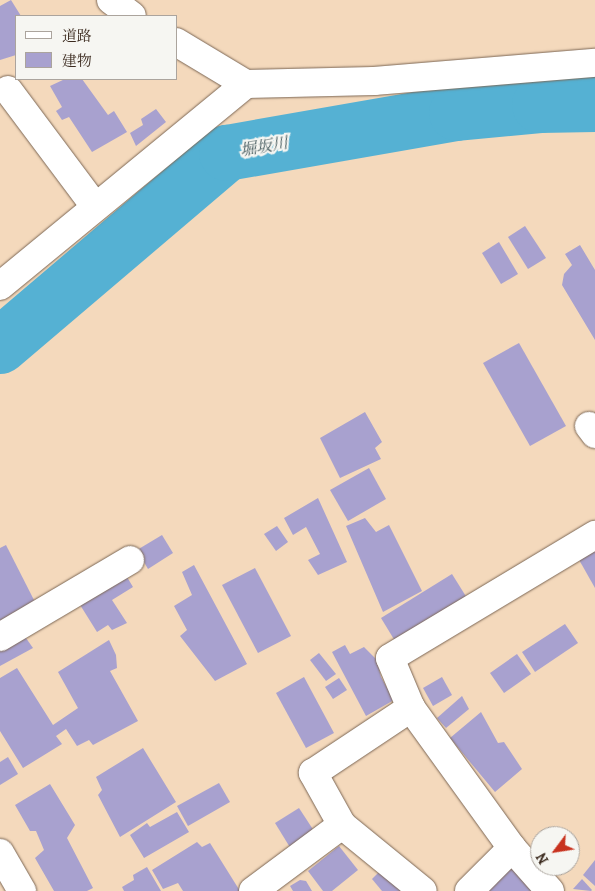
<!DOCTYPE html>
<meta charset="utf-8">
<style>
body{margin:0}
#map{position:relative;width:595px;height:891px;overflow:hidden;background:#f4d9bc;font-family:Alegreya,"Noto Serif JP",serif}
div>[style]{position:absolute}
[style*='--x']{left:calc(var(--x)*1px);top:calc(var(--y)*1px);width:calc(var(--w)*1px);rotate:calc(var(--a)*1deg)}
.river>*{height:56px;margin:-28px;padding:0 28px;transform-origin:28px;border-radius:28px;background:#55b1d3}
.building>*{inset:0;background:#a8a1cf}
.roads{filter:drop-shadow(0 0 1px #7c6755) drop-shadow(0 0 1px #7c6755)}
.minor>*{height:28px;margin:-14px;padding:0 14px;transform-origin:14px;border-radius:14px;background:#fff}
span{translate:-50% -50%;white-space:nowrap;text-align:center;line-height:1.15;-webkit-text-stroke:4.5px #f6f6f2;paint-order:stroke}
.water-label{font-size:16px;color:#44595d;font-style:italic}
.legend{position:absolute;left:15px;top:15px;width:162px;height:65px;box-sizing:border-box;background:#f6f6f2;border:1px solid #aba49d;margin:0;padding:6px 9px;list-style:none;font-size:15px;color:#3b2a1e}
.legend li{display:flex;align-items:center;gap:10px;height:25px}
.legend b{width:25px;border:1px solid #aba49d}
.north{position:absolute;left:530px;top:826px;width:50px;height:50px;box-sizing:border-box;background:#f6f6f2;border:1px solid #aba49d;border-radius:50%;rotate:239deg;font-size:14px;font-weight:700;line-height:20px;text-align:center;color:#3b2a1e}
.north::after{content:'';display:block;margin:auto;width:18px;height:22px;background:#c8321e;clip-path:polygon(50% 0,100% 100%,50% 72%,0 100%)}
</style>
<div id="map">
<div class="river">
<div style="--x:0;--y:346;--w:298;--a:-40.4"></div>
<div style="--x:227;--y:153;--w:233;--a:-9.9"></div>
<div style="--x:457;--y:113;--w:83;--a:-5.5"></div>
<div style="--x:540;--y:105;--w:55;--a:-1"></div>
</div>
<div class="building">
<div style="clip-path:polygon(11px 0,21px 16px,16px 16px,16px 55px,0 60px,0 6px)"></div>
<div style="clip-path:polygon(65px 79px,82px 79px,108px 115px,114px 111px,127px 132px,92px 152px,69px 117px,62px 120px,56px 111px,62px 107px,50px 86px)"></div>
<div style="clip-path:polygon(156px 109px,166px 122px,136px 146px,130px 133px,143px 125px,141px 119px)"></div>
<div style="clip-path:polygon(525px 226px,546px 258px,528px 269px,508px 237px)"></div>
<div style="clip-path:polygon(499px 242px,518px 274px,501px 284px,482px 253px)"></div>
<div style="clip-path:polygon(580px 245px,595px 270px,595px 340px,562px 285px,564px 274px,572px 265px,565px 254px)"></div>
<div style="clip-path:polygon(519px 343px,566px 426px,530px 446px,483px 363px)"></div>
<div style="clip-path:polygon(365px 412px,382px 442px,375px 448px,381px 459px,340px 478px,320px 438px)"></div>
<div style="clip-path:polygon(369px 468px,386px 499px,348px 521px,330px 490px)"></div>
<div style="clip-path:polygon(318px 498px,347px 562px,318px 575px,308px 560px,320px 554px,306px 527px,293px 535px,284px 518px)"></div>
<div style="clip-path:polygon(365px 518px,376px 532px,389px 525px,422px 591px,383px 612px,346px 526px)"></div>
<div style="clip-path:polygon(277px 526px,288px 542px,276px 551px,264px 534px)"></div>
<div style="clip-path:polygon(162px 535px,173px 553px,148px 569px,137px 550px)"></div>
<div style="clip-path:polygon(6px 545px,35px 602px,0 623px,0 548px)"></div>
<div style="clip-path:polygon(595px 548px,595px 588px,578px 558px)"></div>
<div style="clip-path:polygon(194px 565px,247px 664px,215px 681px,180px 636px,187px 630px,174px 606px,192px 595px,182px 572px)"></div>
<div style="clip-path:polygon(255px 568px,291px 636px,258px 653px,222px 585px)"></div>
<div style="clip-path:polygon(124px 572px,133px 587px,112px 600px,127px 623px,112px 630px,108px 625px,97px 632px,77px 600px)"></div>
<div style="clip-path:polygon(452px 574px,467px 598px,395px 641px,381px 618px)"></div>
<div style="clip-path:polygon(565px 624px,578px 643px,535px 672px,522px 652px)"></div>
<div style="clip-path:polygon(21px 631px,33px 648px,0 666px,0 644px)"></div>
<div style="clip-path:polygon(109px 640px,116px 655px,117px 668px,110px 671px,138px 721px,93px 745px,89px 740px,77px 746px,66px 729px,56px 736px,62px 744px,23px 768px,0 731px,0 678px,17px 668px,53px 725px,78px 708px,58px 672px)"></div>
<div style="clip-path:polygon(345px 645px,350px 654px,364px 647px,377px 660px,381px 677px,394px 700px,366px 716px,332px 652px)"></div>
<div style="clip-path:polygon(319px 653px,336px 674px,326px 681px,310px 660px)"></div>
<div style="clip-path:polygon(517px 654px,531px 674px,504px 693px,490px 673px)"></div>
<div style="clip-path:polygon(304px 677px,334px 733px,306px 748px,276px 693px)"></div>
<div style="clip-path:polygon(442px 677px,452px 695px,433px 706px,423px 688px)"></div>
<div style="clip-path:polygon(339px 678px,347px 690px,333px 699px,325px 687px)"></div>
<div style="clip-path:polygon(462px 696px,469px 709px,446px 728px,437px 718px)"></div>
<div style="clip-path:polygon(481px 712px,498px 743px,504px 742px,522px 769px,495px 792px,450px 738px)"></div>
<div style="clip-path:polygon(143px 748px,176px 802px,120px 837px,98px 795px,102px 790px,96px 777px)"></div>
<div style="clip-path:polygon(8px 757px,18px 774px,0 785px,0 762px)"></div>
<div style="clip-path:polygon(219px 783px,230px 802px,188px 826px,177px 806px)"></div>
<div style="clip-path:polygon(50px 784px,75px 825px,67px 838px,93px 888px,87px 891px,54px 891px,35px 858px,44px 850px,36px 831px,30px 831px,15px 805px)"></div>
<div style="clip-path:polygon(299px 808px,316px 834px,291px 849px,275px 823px)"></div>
<div style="clip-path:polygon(177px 812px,189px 832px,144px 858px,130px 835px,147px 823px,150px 827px)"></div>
<div style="clip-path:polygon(197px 842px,202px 847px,210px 843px,240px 891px,183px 891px,178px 883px,163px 889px,152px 870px)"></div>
<div style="clip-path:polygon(339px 846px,358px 870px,332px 891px,323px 891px,308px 871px)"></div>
<div style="clip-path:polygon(595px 860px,595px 886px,583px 875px)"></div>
<div style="clip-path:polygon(511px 864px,527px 886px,532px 884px,536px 891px,478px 891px)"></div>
<div style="clip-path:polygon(147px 867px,161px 891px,124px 891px,122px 887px,134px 880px,133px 875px)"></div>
<div style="clip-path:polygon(384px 867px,409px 891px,382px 891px,372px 879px)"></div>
<div style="clip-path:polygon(582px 879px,592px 890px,591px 891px,573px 889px)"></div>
<div style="clip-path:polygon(300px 880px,306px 881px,312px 891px,293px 891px,290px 886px)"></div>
</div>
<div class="roads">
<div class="minor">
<div style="--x:111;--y:0;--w:26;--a:37"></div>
<div style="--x:176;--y:42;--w:82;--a:31"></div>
<div style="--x:246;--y:84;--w:128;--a:-1.3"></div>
<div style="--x:374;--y:81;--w:222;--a:-4.7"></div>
<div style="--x:8;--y:90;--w:144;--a:53.2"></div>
<div style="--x:0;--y:286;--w:318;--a:-39.4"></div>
<div style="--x:589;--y:426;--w:10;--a:53"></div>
<div style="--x:0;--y:637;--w:151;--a:-30.6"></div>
<div style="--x:342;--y:825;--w:104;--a:39.2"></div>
<div style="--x:0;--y:853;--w:44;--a:59.9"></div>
<div style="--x:253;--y:891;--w:111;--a:-36.6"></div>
<div style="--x:342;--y:825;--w:60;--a:-119.1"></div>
<div style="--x:313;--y:773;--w:118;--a:-33.6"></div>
<div style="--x:469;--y:891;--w:61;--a:-45"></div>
<div style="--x:550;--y:891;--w:57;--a:-131.5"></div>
<div style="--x:512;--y:848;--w:173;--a:-125.8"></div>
<div style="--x:411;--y:708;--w:54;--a:-112.8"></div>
<div style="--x:390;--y:658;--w:239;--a:-31"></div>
</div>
</div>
<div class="water-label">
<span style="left:264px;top:147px;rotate:-10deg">堀坂川</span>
</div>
<ul class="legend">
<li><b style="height:6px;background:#fff"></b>道路</li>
<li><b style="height:14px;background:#a8a1cf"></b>建物</li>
</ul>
<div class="north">N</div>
</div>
